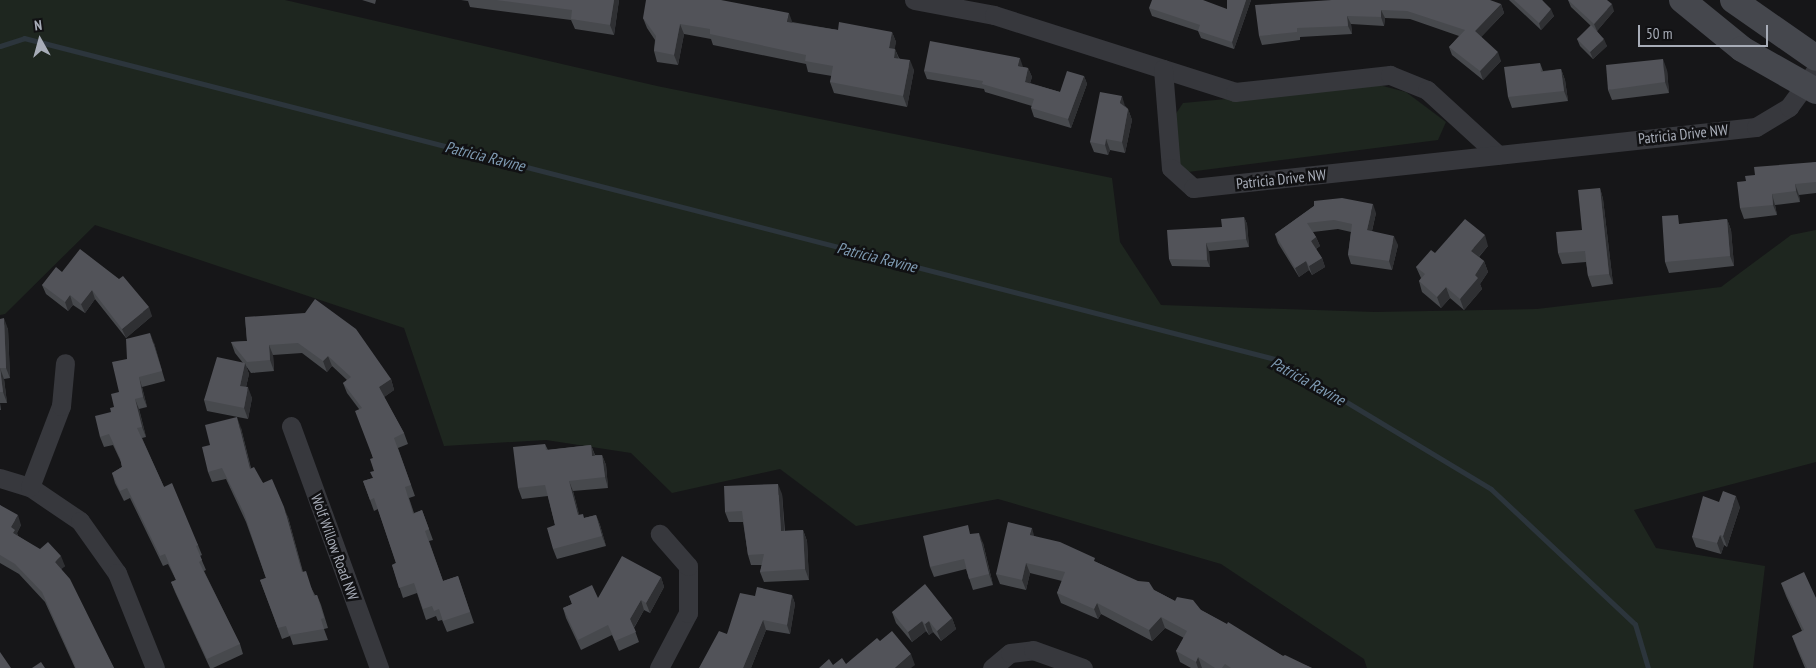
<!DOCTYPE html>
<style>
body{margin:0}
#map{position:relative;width:1816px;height:668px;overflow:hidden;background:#161618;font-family:"PT Sans Narrow",sans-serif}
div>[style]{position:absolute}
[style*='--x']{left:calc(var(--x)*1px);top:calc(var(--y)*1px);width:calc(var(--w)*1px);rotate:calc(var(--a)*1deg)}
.green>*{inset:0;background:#1e261f}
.stream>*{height:5px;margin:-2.5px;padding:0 2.5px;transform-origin:2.5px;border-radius:2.5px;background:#2c353c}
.street>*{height:19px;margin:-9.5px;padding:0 9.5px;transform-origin:9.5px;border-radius:9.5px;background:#37383d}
.secondary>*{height:26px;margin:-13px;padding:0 13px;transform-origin:13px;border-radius:13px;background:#45474d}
.wall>*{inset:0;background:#47494d}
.shaded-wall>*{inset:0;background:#2f3033}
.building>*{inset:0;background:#525359}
span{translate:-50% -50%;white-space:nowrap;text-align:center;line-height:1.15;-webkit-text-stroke:5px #111113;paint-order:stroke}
.street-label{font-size:15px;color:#a8adb8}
.water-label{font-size:16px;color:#7f9bb3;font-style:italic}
.north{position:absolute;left:15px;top:15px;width:50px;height:50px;-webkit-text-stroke:4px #111113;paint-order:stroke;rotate:353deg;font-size:14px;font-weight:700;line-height:20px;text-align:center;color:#a8adb8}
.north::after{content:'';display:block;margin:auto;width:18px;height:22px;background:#a8adb8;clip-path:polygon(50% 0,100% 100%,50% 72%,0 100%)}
.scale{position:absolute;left:1638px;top:25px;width:130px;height:22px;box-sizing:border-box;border:2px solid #a8adb8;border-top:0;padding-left:6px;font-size:15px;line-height:18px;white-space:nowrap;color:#a8adb8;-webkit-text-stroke:4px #111113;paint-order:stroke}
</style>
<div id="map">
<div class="green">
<div style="clip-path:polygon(0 0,285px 0,657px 86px,1112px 178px,1120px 242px,1161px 305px,1375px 312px,1537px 309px,1721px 287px,1791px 235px,1816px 230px,1816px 462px,1634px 510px,1656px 548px,1765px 566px,1753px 668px,1367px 668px,1364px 659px,1221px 564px,998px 499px,856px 526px,780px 469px,672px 493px,631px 453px,546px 440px,444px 446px,404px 328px,95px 225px,5px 314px,0 315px)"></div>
<div style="clip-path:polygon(1379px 85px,1406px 92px,1446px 122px,1438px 140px,1188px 172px,1176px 162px,1175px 115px,1183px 103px)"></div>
</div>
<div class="stream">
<div style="--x:0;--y:46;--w:25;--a:-18"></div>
<div style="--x:24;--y:38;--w:1292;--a:14.39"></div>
<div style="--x:1275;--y:359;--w:252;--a:31"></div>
<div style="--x:1491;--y:489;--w:197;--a:43.2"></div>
<div style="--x:1635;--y:624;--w:46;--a:73.5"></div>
</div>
<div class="street">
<div style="--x:914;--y:0;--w:81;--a:10.6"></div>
<div style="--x:994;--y:15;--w:253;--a:17.7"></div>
<div style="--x:1235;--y:92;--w:156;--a:-6.3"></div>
<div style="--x:1390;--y:75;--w:40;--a:22"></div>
<div style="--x:1427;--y:90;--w:96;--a:42.5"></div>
<div style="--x:1163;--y:69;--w:99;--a:85.4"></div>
<div style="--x:1171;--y:168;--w:30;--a:42"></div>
<div style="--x:1193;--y:188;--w:566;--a:-6.18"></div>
<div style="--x:1756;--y:127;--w:39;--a:-31"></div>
<div style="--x:1789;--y:107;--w:46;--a:-53.9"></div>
<div style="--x:291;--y:426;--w:258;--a:70"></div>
<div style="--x:0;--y:478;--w:31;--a:17"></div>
<div style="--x:30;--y:487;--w:60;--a:34.2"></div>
<div style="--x:80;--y:521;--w:64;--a:54.6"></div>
<div style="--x:117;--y:573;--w:102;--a:68.2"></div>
<div style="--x:30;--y:487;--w:87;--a:-69.1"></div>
<div style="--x:61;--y:406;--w:43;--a:-84.7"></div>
<div style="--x:659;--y:668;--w:62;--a:-62.2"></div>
<div style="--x:688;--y:613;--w:47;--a:-90"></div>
<div style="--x:688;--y:566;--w:43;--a:-131.2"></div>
<div style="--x:992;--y:668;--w:23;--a:-40"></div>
<div style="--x:1010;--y:653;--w:23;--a:-7"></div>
<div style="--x:1033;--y:650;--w:53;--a:19.8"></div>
</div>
<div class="secondary">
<div style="--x:1682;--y:0;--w:77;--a:39.2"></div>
<div style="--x:1742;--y:49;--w:85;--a:29.6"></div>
<div style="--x:1733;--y:0;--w:101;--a:34.9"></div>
</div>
<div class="wall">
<div style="clip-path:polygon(362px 0,376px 0,375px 4px)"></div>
<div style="clip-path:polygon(461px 0,619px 0,614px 35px,575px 29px,571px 20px,470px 7px,468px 1px)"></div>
<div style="clip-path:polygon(1227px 0,1251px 0,1234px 49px,1201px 38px,1198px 31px,1152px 16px,1149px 8px,1227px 9px)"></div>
<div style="clip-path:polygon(1332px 0,1501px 4px,1504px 13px,1481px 37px,1501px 61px,1483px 80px,1452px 55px,1449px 47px,1459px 36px,1410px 19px,1385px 18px,1384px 26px,1351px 24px,1352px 34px,1300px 37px,1300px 40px,1262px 45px,1259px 36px)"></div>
<div style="clip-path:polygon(1509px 0,1542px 0,1554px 16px,1541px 30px)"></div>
<div style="clip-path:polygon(1568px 0,1614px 11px,1597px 31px,1607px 46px,1593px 59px,1580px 46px,1577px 39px,1591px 26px,1571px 7px)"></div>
<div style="clip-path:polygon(643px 18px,792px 22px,838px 30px,892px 32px,896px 42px,894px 49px,895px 49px,899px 58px,914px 70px,907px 107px,834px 93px,830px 82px,832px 76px,808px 72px,806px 64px,713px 45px,711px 39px,684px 34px,678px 65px,657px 62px,654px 51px,655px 40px,647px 28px)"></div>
<div style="clip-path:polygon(1540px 63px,1543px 71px,1561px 69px,1565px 80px,1568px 101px,1512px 108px,1508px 97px)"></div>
<div style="clip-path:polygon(1023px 67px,1028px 68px,1032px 77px,1030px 83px,1060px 92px,1084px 76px,1087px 84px,1071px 128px,1034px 117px,1031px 108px,1032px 106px,985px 92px,984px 89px,927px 79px,924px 71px)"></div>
<div style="clip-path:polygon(1667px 70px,1669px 93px,1612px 100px,1608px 90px)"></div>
<div style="clip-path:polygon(1125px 106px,1128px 109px,1132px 120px,1125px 153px,1110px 150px,1108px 155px,1094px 152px,1090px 142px)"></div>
<div style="clip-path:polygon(1816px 162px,1816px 193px,1799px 195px,1800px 202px,1775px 205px,1777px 215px,1744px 219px,1740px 208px,1746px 181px,1755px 175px)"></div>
<div style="clip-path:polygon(1600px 188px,1603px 199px,1613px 284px,1592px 287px,1588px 276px,1586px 262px,1562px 264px,1558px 253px,1582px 230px)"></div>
<div style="clip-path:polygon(1314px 206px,1376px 213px,1372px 231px,1398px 245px,1392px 270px,1351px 264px,1348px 255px,1351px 232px,1338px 229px,1313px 232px,1316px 237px,1320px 246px,1316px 249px,1322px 258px,1325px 267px,1312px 275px,1309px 270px,1299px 277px,1278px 243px,1275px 234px)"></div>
<div style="clip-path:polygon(1244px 217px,1247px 224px,1249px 247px,1209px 251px,1210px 267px,1172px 266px,1169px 259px,1222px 227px)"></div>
<div style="clip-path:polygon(1727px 219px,1731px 230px,1734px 266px,1669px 273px,1665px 262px,1681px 224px)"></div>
<div style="clip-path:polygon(1488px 246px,1479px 257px,1484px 261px,1488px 272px,1480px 284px,1482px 289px,1464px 310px,1450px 298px,1441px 308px,1422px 292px,1419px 281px,1421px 278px,1416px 267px,1435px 253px)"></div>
<div style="clip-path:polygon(62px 272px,152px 316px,126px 338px,95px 299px,85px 313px,73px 305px,68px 311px,46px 294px,42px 285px)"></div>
<div style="clip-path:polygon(245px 317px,391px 379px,394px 390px,384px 397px,404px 433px,408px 444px,398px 448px,415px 496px,409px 498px,414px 513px,422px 510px,433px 540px,429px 541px,443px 581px,458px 576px,474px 623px,447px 632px,442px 620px,438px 621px,436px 616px,426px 620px,417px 593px,403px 598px,392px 565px,396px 563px,378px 509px,374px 511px,363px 481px,373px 478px,374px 471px,373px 458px,359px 409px,347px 393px,343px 383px,347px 380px,332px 366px,327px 372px,302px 353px,273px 355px,274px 371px,251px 373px,246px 366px,249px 374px,246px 387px,252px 398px,248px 419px,207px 411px,204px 400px,243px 363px,235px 353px,231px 342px,247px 341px)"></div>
<div style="clip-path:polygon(0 319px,8px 329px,10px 378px,4px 379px,7px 403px,0 403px,1px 410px,0 410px)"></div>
<div style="clip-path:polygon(154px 343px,165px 381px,142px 387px,147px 407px,139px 409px,146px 437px,142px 438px,164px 487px,198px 545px,202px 555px,200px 556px,206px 570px,204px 571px,240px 644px,243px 654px,213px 668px,210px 668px,175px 592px,171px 582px,176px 580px,168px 564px,163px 566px,130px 498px,124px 501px,115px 483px,112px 473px,122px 467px,121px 462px,113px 445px,104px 447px,100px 437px,114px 407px,119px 392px,127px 359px)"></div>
<div style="clip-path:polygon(241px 428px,251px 468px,263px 483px,288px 517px,303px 572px,315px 595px,317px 595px,321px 605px,328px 628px,324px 629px,328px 640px,293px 645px,290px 636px,282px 639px,260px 580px,266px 578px,246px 522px,226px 479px,212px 482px,208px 472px,210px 445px)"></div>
<div style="clip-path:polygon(545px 444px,548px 450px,591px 445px,595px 455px,602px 455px,606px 465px,608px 488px,573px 491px,579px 515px,584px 518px,596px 515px,600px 525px,606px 546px,557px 559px,553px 549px,555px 525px,548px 496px,522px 499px,518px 488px)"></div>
<div style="clip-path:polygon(782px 494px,785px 531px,803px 530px,807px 541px,809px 580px,764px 582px,760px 572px,762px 565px,751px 565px,748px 555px,743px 522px,729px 522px,725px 512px)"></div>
<div style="clip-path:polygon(1719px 502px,1740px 507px,1727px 547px,1724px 545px,1721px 554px,1696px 547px,1692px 537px)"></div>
<div style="clip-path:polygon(0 505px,21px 525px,17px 533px,18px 536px,65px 566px,61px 569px,114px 668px,75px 668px,45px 602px,19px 574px,0 563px)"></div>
<div style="clip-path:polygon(971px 534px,983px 543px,993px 585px,973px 590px,966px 569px,934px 577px,930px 567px)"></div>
<div style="clip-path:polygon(1034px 536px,1096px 562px,1154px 590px,1175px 601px,1201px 610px,1283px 656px,1312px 668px,1191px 668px,1180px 662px,1176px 651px,1184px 638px,1165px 628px,1152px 641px,1101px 614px,1098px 619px,1061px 603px,1057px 593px,1062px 581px,1030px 573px,1026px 590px,1000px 584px,996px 574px)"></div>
<div style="clip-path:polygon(661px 577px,664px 587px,650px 613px,644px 610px,634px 628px,639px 642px,619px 651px,612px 635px,581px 650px,566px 618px,563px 608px,572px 604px,569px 596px,598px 598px)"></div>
<div style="clip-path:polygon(1781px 583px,1816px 598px,1816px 668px,1805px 668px,1797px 649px,1792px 636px,1802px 631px,1786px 596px)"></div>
<div style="clip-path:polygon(792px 595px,795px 604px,790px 634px,766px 630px,751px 668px,699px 668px,727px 634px,755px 596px)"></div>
<div style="clip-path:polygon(892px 612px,952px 618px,956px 629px,941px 641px,933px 632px,929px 635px,926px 631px,912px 642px,896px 623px)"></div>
</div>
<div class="shaded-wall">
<div style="clip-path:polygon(614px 0,619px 0,614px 35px,610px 25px)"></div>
<div style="clip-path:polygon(1246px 0,1251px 0,1234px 49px,1232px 42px)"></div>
<div style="clip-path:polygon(1501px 4px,1504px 13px,1478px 40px,1475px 31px)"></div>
<div style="clip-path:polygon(1612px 4px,1614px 11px,1597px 31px,1594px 24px)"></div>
<div style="clip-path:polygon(1551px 9px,1554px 16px,1541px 30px,1539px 23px)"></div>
<div style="clip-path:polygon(1381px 10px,1385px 18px,1384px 26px,1381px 17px)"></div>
<div style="clip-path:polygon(789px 13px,793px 24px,787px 22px)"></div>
<div style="clip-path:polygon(1347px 16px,1351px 24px,1352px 34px,1348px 26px)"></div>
<div style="clip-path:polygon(680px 24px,684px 34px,678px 65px,674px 55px)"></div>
<div style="clip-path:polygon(892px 32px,896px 42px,893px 59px,889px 48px)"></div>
<div style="clip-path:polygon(1604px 39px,1607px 46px,1593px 59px,1590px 52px)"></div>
<div style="clip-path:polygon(895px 49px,899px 60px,894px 58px)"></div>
<div style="clip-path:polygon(1498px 52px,1501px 61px,1483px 80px,1480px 71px)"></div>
<div style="clip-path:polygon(1020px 58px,1023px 67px,1018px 66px)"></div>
<div style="clip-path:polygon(1663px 59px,1667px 70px,1669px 93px,1665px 82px)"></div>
<div style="clip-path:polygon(910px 60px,914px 70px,907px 107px,903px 96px)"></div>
<div style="clip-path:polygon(1028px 68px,1032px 77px,1028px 90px,1025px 82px)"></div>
<div style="clip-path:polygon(1561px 69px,1565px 80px,1568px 101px,1564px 91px)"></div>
<div style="clip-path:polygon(1084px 76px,1087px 84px,1071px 128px,1068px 119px)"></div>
<div style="clip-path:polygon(1122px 96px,1125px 106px,1124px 114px,1120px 103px)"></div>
<div style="clip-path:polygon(1128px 109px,1132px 120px,1125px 153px,1122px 142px)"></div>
<div style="clip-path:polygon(1106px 139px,1110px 150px,1108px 155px,1105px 145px)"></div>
<div style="clip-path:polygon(1795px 184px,1799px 195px,1800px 202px,1796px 191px)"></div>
<div style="clip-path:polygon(1600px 188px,1603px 199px,1613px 284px,1609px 274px)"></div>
<div style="clip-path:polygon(1772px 194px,1775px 205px,1777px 215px,1773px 205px)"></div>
<div style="clip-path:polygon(1373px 204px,1376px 213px,1370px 239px,1367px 230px)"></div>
<div style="clip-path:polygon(1244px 217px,1247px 224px,1249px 247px,1246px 239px)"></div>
<div style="clip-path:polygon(1727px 219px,1731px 230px,1734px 266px,1730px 256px)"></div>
<div style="clip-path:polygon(1485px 235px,1488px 246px,1475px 261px,1471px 251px)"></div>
<div style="clip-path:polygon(1394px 236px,1398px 245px,1392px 270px,1389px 261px)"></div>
<div style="clip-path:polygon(1316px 237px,1320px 246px,1314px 250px,1311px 241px)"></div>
<div style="clip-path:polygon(1206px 243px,1209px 251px,1210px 267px,1207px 260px)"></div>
<div style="clip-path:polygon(1322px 258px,1325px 267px,1312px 275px,1309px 266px)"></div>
<div style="clip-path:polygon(1306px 261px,1309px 270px,1299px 277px,1295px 268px)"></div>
<div style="clip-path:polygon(1484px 261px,1488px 272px,1480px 284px,1482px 289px,1464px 310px,1460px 299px)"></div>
<div style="clip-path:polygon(1446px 287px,1450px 298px,1441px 308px,1437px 297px)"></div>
<div style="clip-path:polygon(92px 290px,95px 299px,85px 313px,81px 304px)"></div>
<div style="clip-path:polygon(70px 295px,73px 305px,68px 311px,65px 302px)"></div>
<div style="clip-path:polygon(149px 307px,152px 316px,126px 338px,122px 329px)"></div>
<div style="clip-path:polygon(4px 318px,8px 329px,10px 378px,6px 368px)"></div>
<div style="clip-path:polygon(150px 333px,154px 343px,165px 381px,162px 371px)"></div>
<div style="clip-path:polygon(269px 345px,273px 355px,274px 371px,270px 360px)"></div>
<div style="clip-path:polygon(328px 356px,332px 366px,327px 372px,323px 361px)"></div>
<div style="clip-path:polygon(245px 363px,249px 374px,244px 396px,240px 386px)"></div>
<div style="clip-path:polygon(0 368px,4px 379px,7px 403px,3px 392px)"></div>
<div style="clip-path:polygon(139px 377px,142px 387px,147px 407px,143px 397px)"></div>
<div style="clip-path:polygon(391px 379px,394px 390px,383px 398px,379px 387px)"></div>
<div style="clip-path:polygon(248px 387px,252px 398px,248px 419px,244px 408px)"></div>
<div style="clip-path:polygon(135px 399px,139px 409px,146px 437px,142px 427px)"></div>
<div style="clip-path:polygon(237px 417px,241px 428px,253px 479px,250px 469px)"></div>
<div style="clip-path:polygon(591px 445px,595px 456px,592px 456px)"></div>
<div style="clip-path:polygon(602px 455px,606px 465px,608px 488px,605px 477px)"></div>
<div style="clip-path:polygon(569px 481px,573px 491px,582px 525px,578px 515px)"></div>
<div style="clip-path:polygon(778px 484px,782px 494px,785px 542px,781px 531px)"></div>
<div style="clip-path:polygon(1736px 496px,1740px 507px,1727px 547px,1723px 536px)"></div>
<div style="clip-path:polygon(284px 507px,288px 517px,305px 583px,302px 572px)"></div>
<div style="clip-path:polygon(18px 515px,21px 525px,17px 533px,19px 540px,17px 543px,11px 527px)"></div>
<div style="clip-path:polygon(596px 515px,600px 525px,606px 546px,602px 536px)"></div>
<div style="clip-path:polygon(1032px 528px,1035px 539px,1030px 535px)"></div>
<div style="clip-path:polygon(803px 530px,807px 541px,809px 580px,805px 569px)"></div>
<div style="clip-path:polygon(979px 533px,983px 543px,993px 585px,989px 574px)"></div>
<div style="clip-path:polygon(1720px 535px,1724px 545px,1721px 554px,1717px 543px)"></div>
<div style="clip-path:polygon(61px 556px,65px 566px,58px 572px,55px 562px)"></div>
<div style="clip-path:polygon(1026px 563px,1030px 573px,1026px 590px,1022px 580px)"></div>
<div style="clip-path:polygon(661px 577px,664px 587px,650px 613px,646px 603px)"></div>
<div style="clip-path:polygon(792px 595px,795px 604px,790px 634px,787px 625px)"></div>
<div style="clip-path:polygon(641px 600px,644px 610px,633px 629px,630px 619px)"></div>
<div style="clip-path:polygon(1097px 603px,1101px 614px,1098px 619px,1094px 609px)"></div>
<div style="clip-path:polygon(1161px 617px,1165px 628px,1152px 641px,1149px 630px)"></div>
<div style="clip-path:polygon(952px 618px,956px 629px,941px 641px,937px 631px)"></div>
<div style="clip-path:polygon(763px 620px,766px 630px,751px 668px,743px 668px)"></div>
<div style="clip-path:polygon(922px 621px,926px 631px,912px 642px,908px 632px)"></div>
<div style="clip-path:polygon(929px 621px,933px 632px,929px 635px,925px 624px)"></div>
<div style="clip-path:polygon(911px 654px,915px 665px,911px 668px,895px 668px)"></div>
<div style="clip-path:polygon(1198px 657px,1202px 668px,1198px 668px,1196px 662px)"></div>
</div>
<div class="building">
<div style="clip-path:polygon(496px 0,614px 0,610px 25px,571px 19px,572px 10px)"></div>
<div style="clip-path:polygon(646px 0,721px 0,789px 13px,787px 22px,838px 30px,839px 22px,892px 32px,889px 48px,895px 49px,894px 58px,910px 60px,903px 96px,830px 82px,833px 66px,805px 61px,806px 55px,710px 34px,710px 29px,680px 24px,674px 55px,654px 51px,656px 36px,643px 18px)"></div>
<div style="clip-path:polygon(1152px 0,1203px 0,1227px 9px,1227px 0,1246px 0,1232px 42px,1198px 31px,1200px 25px,1149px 8px)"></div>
<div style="clip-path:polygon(1332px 0,1490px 0,1501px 4px,1475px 31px,1498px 52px,1480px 71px,1449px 47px,1465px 30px,1407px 11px,1381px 10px,1381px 17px,1347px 16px,1348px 26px,1297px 28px,1297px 32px,1259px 36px,1255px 5px)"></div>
<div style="clip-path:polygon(1514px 0,1542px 0,1551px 9px,1539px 23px)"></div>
<div style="clip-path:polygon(1568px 0,1607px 0,1612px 4px,1594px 24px)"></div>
<div style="clip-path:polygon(1591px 25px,1604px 39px,1590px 52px,1577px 39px)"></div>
<div style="clip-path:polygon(930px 41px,1020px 58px,1018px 66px,1028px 68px,1025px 82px,1060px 92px,1067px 71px,1084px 76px,1068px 119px,1031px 108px,1034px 99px,982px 84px,983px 81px,924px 71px)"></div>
<div style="clip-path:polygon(1663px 59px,1665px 82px,1608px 90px,1606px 65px)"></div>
<div style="clip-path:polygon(1540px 63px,1541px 72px,1561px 69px,1564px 91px,1508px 97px,1504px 67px)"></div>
<div style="clip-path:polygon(1100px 92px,1122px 96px,1120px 103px,1128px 109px,1122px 142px,1106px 139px,1105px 145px,1090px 142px)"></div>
<div style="clip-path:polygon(1816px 162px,1816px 182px,1795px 184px,1796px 191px,1772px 194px,1773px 205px,1740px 208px,1737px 182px,1746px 181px,1745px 176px,1755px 175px,1754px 167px)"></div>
<div style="clip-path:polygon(1600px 188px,1609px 274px,1588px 276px,1585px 251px,1558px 253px,1556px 232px,1582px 230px,1578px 190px)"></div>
<div style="clip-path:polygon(1342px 198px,1373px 204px,1367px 230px,1394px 236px,1389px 261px,1348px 255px,1352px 224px,1334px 220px,1307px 223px,1316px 237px,1311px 241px,1322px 258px,1309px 266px,1306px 261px,1295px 268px,1275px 234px,1314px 206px,1314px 201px)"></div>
<div style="clip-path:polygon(1678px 215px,1679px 224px,1727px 219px,1730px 256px,1665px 262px,1662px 216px)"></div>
<div style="clip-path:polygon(1244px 217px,1246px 239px,1206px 243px,1207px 260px,1169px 259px,1167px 230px,1222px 227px,1221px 219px)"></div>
<div style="clip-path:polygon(1465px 219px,1485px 235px,1471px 251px,1484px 261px,1475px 275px,1478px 278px,1460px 299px,1446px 287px,1437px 297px,1419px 281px,1425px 274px,1416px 267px,1431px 250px,1435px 253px)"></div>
<div style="clip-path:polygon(80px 249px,119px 279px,123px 276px,149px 307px,122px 329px,92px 290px,81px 304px,70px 295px,65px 302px,42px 285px,56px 267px,62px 272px)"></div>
<div style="clip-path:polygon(315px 299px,356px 329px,391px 379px,379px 387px,404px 433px,394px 438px,411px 485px,405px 487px,413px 514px,422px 510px,429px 529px,425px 531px,443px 581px,458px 576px,470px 612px,443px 621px,439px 609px,434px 611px,432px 606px,423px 609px,414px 583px,399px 588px,392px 565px,396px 563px,374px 498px,370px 500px,363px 481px,373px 478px,370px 472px,374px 471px,370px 459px,373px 458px,355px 411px,362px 408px,343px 383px,351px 377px,328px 356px,323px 361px,298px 343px,269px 345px,270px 360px,247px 362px,231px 342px,247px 341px,245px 317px,305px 313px)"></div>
<div style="clip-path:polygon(4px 318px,6px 368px,0 368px,3px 392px,0 392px,0 319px)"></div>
<div style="clip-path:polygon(150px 333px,162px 371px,139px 377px,143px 397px,135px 399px,142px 427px,137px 428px,164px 487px,172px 483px,198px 545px,196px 546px,202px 560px,199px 562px,240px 644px,207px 659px,171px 582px,176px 580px,165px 554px,160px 556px,127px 488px,120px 491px,112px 473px,122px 467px,120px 458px,109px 434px,100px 437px,95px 416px,111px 412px,110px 408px,114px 407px,111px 394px,119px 392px,112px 362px,127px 359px,126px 339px)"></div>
<div style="clip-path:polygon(217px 357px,245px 363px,240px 386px,248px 387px,244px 408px,204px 400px)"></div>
<div style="clip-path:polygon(237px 417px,250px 469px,254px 467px,263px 483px,272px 479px,284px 507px,302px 572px,306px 571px,314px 596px,317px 595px,324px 618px,321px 619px,324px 629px,289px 635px,286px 626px,278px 628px,260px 580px,266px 578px,244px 513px,222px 468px,208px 472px,202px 447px,210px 445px,205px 425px)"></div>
<div style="clip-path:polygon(545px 444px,546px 450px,591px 445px,592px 456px,602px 455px,605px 477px,569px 481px,578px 515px,583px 514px,584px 518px,596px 515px,602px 536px,553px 549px,547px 528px,555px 525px,545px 485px,518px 488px,513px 447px)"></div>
<div style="clip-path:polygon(778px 484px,781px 531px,803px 530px,805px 569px,760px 572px,764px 554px,748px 555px,742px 511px,725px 512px,724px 486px)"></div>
<div style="clip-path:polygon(1723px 491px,1736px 496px,1723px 536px,1720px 535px,1717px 543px,1692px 537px,1703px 496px,1719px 502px)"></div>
<div style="clip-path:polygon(0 505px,18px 515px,11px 527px,15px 530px,13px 533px,40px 549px,48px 542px,61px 556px,55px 562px,70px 579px,114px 668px,76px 668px,42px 592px,15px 564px,0 555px)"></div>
<div style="clip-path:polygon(1008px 522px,1032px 528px,1030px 535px,1060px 542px,1095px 558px,1094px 561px,1138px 581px,1149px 582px,1154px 590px,1175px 601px,1177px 597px,1193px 600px,1201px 610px,1227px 624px,1228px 622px,1283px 656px,1285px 655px,1312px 668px,1231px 668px,1225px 664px,1222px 668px,1215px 668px,1198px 657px,1196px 662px,1176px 651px,1187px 631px,1161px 617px,1149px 630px,1097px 603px,1094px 609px,1057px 593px,1065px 572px,1026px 563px,1022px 580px,996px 574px)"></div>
<div style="clip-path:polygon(968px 525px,970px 534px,979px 533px,989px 574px,969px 579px,964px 559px,930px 567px,923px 536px)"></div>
<div style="clip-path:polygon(622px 556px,661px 577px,646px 603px,641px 600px,630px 619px,636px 632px,615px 641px,608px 625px,578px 640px,563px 608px,572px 604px,569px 596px,592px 585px,598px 598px)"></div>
<div style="clip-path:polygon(1804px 572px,1816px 598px,1816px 668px,1807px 668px,1792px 636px,1804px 630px,1781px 583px)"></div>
<div style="clip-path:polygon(925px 584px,952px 618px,937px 631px,929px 621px,925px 624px,922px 621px,908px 632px,892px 612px)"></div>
<div style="clip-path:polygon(757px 587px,792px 595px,787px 625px,763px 620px,743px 668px,699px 668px,719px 631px,727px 634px,740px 593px,755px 596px)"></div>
<div style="clip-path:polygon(892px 631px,911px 654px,895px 668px,819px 668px,829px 659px,833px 665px,842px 658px,846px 664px,877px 638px,880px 641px)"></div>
<div style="clip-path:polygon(0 652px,11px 668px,0 668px)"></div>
<div style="clip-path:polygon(41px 662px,45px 668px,32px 668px)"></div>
</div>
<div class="street-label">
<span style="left:1683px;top:134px;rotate:-6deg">Patricia Drive NW</span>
<span style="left:1281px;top:179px;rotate:-6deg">Patricia Drive NW</span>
<span style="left:335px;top:547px;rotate:70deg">Wolf Willow Road NW</span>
</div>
<div class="water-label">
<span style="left:485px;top:156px;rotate:14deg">Patricia Ravine</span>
<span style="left:877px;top:257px;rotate:14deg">Patricia Ravine</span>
<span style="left:1308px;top:381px;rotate:29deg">Patricia Ravine</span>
</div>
<div class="north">N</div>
<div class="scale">50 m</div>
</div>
